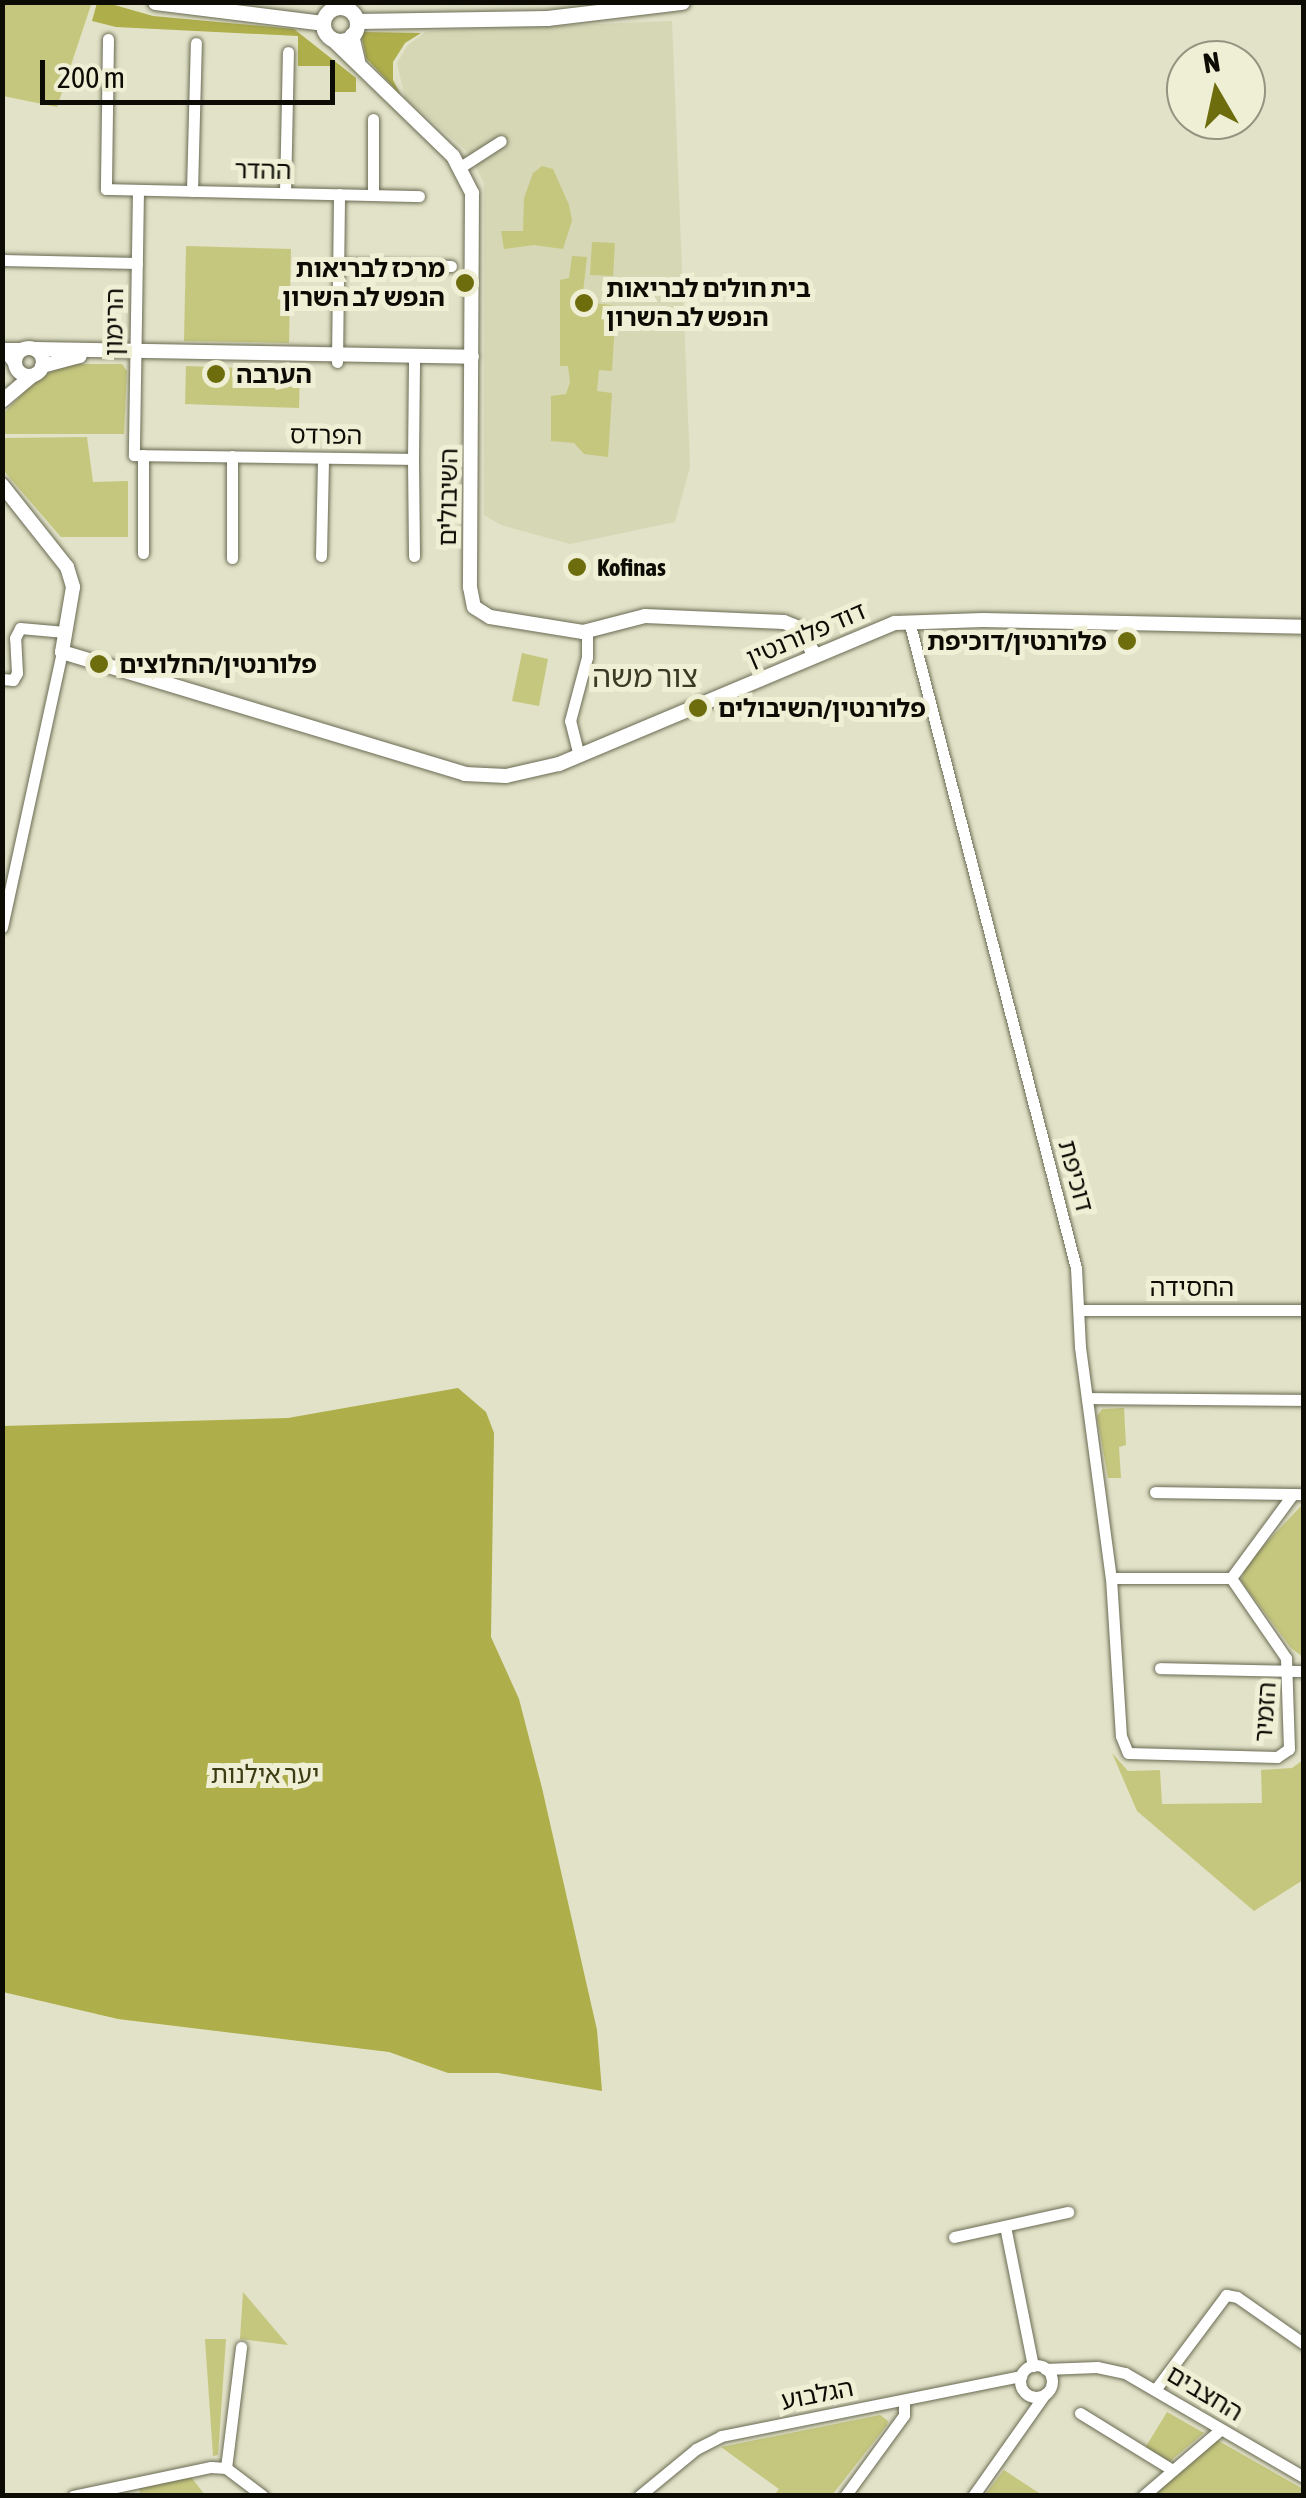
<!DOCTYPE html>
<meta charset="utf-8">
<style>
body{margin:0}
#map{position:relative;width:1306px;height:2498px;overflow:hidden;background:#e1e2c7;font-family:"Asap Condensed","Noto Sans Hebrew",sans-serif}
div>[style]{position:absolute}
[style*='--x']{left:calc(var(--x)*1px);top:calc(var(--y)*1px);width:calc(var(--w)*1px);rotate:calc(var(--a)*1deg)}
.built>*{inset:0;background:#d5d7b5}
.green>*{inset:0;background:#c6c77e}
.forest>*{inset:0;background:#aeae4b}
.roads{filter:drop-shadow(0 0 2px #6a6b54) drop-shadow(0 0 2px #6a6b54)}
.minor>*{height:11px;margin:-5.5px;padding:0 5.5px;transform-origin:5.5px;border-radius:5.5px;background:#fff}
.minor>.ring{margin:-5.5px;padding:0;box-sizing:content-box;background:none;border:11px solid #fff;border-radius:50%}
.tertiary>*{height:14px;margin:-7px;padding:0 7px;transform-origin:7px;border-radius:7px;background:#fff}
.tertiary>.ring{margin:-7px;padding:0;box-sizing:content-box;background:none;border:14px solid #fff;border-radius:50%}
.secondary>*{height:15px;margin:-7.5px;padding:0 7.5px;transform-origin:7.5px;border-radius:7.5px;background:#fff}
.secondary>.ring{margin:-7.5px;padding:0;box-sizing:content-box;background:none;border:15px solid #fff;border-radius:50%}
.dots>*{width:28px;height:28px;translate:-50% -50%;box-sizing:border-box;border:5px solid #eeefd4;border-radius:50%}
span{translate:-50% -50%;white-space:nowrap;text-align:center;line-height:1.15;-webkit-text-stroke:10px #eeefd4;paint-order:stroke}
.street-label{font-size:25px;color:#0c0c05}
.poi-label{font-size:25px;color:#0c0c05;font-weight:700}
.right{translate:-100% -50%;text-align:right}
.left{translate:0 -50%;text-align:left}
.park-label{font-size:25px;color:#3c3c13}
.quarter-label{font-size:30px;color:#3a3a25}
.frame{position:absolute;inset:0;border:5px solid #0c0c05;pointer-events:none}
.north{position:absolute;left:1166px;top:40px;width:100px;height:100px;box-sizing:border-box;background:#eeefd4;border:2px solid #949481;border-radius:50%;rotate:351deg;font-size:28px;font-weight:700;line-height:40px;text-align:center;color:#0c0c05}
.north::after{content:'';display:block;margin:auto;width:35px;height:45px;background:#6e6d0e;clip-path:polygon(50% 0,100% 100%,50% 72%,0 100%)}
.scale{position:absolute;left:40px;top:60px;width:295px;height:45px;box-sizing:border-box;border:5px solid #0c0c05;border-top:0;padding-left:12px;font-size:30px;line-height:35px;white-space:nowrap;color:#0c0c05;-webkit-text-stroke:8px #eeefd4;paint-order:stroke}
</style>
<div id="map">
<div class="built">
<div style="clip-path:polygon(672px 21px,690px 467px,675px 522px,570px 544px,501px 525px,484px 515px,484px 183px,469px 153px,405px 98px,397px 63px,408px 45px,427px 31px)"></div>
</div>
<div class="green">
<div style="clip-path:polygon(83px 2px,91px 5px,57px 107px,3px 96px,3px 3px)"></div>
<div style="clip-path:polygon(542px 166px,553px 169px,569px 205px,572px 221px,563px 249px,534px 245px,504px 249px,501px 231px,523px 231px,524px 198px,533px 173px)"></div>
<div style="clip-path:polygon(592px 242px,615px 243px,613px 276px,590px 275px)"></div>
<div style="clip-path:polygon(186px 246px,291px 249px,289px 343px,184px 341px)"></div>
<div style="clip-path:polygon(572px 256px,587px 257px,582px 301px,616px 306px,612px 371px,599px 370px,597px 391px,612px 393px,608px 457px,584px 454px,574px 443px,551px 441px,551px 396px,566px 394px,570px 382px,568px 366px,560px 366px,560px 280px,569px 278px)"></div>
<div style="clip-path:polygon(69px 364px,122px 364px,127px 371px,124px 434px,3px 434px,2px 415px,38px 378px)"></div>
<div style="clip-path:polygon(186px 366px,300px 370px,299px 408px,185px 404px)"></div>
<div style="clip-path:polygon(87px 437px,93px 482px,128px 481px,128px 537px,61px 537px,3px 470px,3px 438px)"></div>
<div style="clip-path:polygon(522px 653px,548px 659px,539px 706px,512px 701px)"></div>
<div style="clip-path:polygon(1124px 1408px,1126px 1445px,1119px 1447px,1121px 1478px,1108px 1478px,1097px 1416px,1102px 1409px)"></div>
<div style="clip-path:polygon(1303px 1504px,1303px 1657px,1291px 1648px,1241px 1581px,1247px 1563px)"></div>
<div style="clip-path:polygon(1112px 1753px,1128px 1771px,1160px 1770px,1162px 1804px,1262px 1803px,1261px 1770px,1292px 1768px,1303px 1760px,1303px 1880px,1254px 1911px,1137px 1811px)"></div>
<div style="clip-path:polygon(243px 2292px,288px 2345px,240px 2339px)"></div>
<div style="clip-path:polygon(205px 2339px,226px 2339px,218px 2455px,213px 2456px)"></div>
<div style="clip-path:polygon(1167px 2412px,1204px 2433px,1169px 2462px,1145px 2448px)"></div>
<div style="clip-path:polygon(880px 2415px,888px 2421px,887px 2425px,832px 2495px,774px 2495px,779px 2489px,721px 2447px)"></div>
<div style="clip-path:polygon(1217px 2440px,1303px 2489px,1303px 2495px,1154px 2495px)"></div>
<div style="clip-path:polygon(1004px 2470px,1042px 2495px,985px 2495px)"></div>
<div style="clip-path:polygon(191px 2477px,205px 2495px,140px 2495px,139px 2487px)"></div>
</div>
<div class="forest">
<div style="clip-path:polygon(104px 2px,153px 16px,294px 29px,356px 78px,356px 92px,330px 92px,330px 66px,298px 66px,298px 36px,116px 27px,92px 21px,97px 3px)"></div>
<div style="clip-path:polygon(361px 32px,421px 33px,405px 43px,393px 62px,393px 80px,401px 95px,366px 58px)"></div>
<div style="clip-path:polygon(458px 1388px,486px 1412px,494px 1433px,491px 1637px,519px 1699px,542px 1788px,597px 2030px,602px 2091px,498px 2073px,448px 2073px,389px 2052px,118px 2019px,3px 1992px,3px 1426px,288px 1418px)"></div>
</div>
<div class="roads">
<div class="minor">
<div style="--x:108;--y:39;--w:150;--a:90.8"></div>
<div style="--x:106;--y:189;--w:313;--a:1.3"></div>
<div style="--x:462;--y:166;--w:46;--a:-32.7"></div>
<div style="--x:138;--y:190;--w:265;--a:90.9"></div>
<div style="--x:134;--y:455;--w:279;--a:0.8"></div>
<div style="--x:413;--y:459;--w:103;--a:-89.4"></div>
<div style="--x:192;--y:191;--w:148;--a:-88.5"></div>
<div style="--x:285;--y:193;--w:141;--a:-88.8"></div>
<div style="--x:373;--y:195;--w:76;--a:-90"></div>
<div style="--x:2;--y:260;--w:135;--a:1.3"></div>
<div style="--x:338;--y:264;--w:113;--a:1"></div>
<div style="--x:2;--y:348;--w:23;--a:0"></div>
<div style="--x:2;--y:348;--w:20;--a:53"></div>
<div style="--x:337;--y:362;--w:168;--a:-89.3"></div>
<div style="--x:413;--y:459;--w:97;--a:89.4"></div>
<div style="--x:143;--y:553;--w:98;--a:-90"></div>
<div style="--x:321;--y:556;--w:98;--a:-88.8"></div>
<div style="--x:232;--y:558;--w:102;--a:-90"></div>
<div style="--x:909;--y:621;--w:668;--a:75.53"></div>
<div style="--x:1076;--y:1268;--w:79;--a:87.1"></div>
<div style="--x:1080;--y:1347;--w:233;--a:82.4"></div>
<div style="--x:1111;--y:1578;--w:158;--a:86.4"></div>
<div style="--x:1121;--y:1736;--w:18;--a:68"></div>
<div style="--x:1128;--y:1753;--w:149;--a:1.5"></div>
<div style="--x:1277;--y:1757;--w:14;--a:-34"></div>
<div style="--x:1289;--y:1749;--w:91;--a:-91.9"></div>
<div style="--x:1286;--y:1658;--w:97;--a:-124.5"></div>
<div style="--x:1231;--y:1578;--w:104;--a:-53.6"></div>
<div style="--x:2;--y:679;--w:11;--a:5"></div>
<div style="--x:13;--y:680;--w:8;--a:-60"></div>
<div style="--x:17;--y:673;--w:35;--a:-93"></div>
<div style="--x:15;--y:638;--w:11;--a:-63"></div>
<div style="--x:20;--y:628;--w:45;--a:5.1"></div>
<div style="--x:579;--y:756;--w:36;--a:-104"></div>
<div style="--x:570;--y:721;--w:66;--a:-75.1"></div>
<div style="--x:587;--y:657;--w:25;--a:-90"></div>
<div style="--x:2;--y:927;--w:281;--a:-77.7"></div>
<div style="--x:1080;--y:1310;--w:224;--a:0"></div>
<div style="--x:1087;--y:1398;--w:217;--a:0.5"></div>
<div style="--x:1155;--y:1492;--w:149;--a:0.8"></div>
<div style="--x:1111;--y:1578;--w:120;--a:0"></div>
<div style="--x:1160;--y:1668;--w:144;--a:1.2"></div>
<div style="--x:1005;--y:2226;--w:143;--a:78.7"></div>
<div style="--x:954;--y:2237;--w:117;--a:-12.4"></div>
<div class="ring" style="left:1020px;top:2365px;width:21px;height:21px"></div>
<div style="--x:1045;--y:2369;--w:52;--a:-2.2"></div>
<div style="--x:1097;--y:2367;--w:29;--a:12"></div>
<div style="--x:1125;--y:2373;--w:207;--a:30.2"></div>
<div style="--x:1155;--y:2390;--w:119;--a:-53.2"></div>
<div style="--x:1226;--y:2295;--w:11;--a:10"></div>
<div style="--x:1237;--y:2297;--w:82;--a:35"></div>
<div style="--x:1080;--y:2413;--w:107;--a:31.6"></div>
<div style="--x:226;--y:2468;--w:122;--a:-82.9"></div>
<div style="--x:73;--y:2496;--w:141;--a:-11.9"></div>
<div style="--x:211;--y:2467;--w:15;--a:4"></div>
<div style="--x:226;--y:2468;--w:46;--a:37.1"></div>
<div style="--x:639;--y:2496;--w:74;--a:-39.5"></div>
<div style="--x:696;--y:2449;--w:28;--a:-27"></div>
<div style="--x:721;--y:2436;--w:306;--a:-11.3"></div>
<div style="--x:845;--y:2496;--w:100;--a:-53.9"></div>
<div style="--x:904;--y:2415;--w:15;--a:-90"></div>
<div style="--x:973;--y:2496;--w:125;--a:-54.8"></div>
<div style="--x:1143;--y:2496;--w:101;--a:-40.6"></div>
</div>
<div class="tertiary">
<div style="--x:352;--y:35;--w:28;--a:77"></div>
<div style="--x:330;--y:37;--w:171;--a:44.1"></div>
<div style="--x:453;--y:156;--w:42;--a:62.8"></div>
<div style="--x:472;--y:193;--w:394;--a:90.3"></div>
<div style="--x:470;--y:587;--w:20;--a:79"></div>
<div style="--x:474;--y:607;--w:19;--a:32"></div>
<div style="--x:490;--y:617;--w:94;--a:9.2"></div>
<div style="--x:583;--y:632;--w:64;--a:-14.5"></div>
<div style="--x:645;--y:616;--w:139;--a:2.5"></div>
<div style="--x:784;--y:622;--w:16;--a:22"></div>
<div style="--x:799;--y:628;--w:30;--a:60"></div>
<div class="ring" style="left:15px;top:348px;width:14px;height:14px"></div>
<div style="--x:35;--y:349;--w:437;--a:1"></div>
<div style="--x:42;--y:366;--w:39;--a:-15"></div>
<div style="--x:2;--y:401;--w:39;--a:-40"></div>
<div style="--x:2;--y:485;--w:105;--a:51.6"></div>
<div style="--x:67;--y:567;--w:21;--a:73"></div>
<div style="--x:73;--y:587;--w:66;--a:99.6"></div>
<div style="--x:62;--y:652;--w:421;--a:16.8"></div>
<div style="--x:465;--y:774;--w:41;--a:2.8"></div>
<div style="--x:506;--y:776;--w:54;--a:-12.8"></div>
<div style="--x:559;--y:764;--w:364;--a:-22.8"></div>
<div style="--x:895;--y:623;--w:88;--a:-2"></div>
<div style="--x:983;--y:620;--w:321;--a:1.2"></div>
</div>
<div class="secondary">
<div style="--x:155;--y:2;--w:169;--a:7.1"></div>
<div class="ring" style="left:323px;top:7px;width:19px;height:19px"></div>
<div style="--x:357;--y:21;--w:190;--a:-0.9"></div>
<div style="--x:547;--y:18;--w:136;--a:-6.8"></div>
</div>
</div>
<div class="dots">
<div style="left:465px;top:283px;background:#6e6d0e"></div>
<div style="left:584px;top:303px;background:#6e6d0e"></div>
<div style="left:216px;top:374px;background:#6e6d0e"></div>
<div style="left:577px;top:567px;background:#6e6d0e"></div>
<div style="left:1127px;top:641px;background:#6e6d0e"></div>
<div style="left:99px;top:664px;background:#6e6d0e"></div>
<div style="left:698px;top:708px;background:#6e6d0e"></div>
</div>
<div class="street-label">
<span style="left:263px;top:170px;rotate:1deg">ההדר</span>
<span style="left:114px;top:322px;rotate:-89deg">הרימון</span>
<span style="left:326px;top:435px;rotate:1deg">הפרדס</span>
<span style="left:448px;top:497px;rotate:-89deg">השיבולים</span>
<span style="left:806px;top:634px;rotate:-23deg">דוד פלורנטין</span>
<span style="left:1076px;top:1176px;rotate:75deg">דוכיפת</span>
<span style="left:1192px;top:1287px">החסידה</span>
<span style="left:1265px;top:1712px;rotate:-86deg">הזמיר</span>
<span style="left:1205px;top:2393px;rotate:31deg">החצבים</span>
<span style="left:817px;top:2394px;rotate:-11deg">הגלבוע</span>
</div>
<div class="poi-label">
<span class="right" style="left:445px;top:283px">מרכז לבריאות<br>הנפש לב השרון</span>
<span class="left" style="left:606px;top:303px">בית חולים לבריאות<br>הנפש לב השרון</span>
<span class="left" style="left:236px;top:374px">הערבה</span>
<span class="left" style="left:597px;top:567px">Kofinas</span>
<span class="right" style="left:1107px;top:641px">פלורנטין/דוכיפת</span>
<span class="left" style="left:119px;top:664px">פלורנטין/החלוצים</span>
<span class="left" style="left:718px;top:708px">פלורנטין/השיבולים</span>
</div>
<div class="park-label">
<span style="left:265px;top:1774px">יער אילנות</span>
</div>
<div class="quarter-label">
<span style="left:645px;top:676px">צור משה</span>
</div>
<div class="frame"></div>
<div class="north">N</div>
<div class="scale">200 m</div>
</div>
